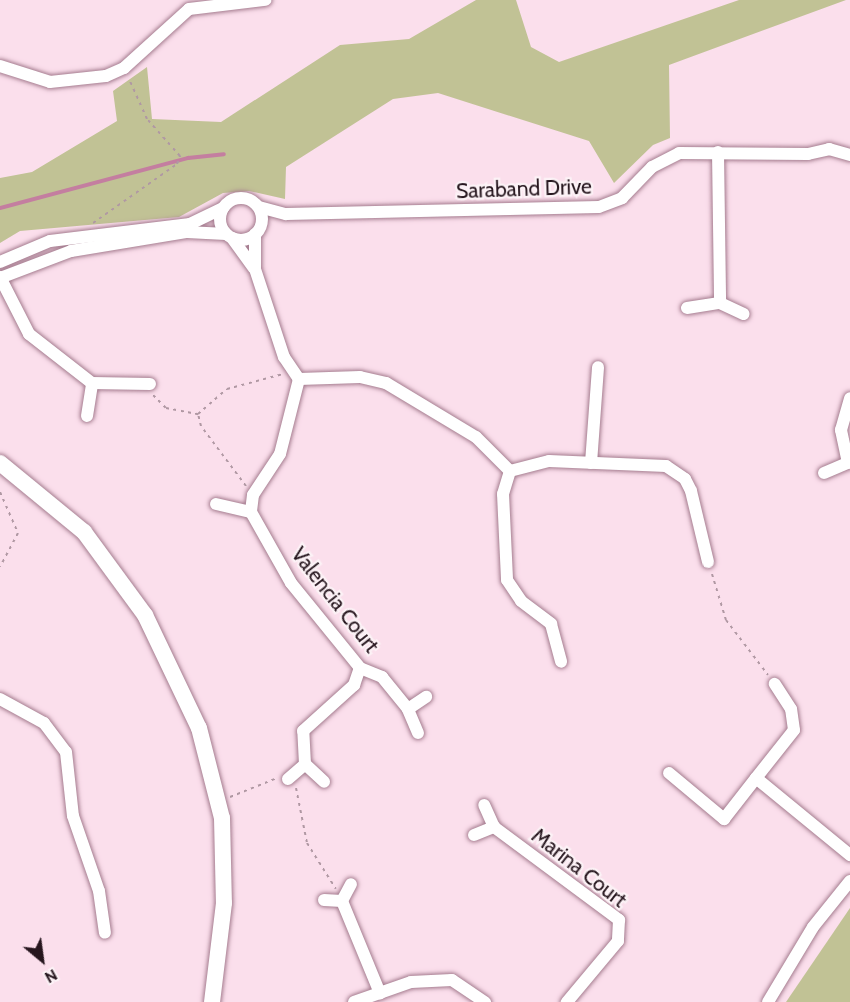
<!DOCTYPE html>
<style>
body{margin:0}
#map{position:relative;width:850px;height:1002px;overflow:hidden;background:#fbdfec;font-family:Cabin,sans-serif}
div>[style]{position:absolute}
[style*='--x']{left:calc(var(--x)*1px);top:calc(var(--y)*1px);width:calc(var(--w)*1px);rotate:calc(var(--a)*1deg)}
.green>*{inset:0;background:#c1c295}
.stream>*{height:4px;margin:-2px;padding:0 2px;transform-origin:2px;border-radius:2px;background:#c47ea0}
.path>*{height:2px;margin-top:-1px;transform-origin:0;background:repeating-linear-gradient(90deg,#b098a3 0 3px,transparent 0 7.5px)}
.roads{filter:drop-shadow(0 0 2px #a57c8f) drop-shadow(0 0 2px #a57c8f)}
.street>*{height:12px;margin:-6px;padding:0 6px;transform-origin:6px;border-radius:6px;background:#fff}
.street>.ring{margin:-6px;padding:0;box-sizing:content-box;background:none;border:12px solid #fff;border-radius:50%}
.secondary>*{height:16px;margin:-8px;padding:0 8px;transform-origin:8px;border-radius:8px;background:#fff}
span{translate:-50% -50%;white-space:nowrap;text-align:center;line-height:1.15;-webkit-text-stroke:4.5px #fcf2f6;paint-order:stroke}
.street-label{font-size:21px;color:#26161e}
.north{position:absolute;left:12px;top:930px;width:60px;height:60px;-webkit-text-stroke:4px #fcf2f6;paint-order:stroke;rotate:151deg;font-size:16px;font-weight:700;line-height:24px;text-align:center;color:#26161e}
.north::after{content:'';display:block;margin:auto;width:21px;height:27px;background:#26161e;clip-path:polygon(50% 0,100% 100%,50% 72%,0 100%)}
</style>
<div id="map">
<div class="green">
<div style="clip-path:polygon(476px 0,516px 0,531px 47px,559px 62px,739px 0,846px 0,669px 65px,670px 138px,653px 145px,614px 183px,589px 141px,438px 93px,393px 99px,286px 167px,285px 199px,249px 191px,223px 193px,179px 217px,20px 231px,0 243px,0 178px,32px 172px,117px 121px,113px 91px,147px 67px,152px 119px,221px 122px,340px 45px,409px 39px)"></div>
<div style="clip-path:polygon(850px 908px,850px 1002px,786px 1002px)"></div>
</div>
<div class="stream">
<div style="--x:0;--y:208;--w:195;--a:-14.9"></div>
<div style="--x:188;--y:158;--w:36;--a:-6"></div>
</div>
<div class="path">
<div style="--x:93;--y:223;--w:103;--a:-35.1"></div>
<div style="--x:177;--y:164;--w:9;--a:-69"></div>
<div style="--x:180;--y:156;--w:50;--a:-131.7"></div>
<div style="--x:147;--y:119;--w:44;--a:-114.2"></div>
<div style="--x:153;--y:395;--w:18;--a:45"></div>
<div style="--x:166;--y:408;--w:33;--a:11"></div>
<div style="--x:246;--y:486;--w:75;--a:-126.9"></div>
<div style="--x:201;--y:426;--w:12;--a:-104"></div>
<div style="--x:198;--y:414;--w:38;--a:-41"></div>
<div style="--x:227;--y:389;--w:58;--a:-15"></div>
<div style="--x:0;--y:492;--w:45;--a:66.3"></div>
<div style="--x:18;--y:533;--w:38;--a:118"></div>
<div style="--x:712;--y:574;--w:48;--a:73.1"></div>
<div style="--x:726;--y:620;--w:69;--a:52.6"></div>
<div style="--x:296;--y:788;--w:56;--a:78.7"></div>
<div style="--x:307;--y:843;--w:54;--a:57.8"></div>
<div style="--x:230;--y:797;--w:51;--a:-22"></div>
</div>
<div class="roads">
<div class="street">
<div style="--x:0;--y:66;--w:52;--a:17.7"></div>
<div style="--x:50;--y:82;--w:56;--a:-6.1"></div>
<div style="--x:106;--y:76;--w:20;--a:-24"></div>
<div style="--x:124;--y:68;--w:88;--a:-42.2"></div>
<div style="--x:189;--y:9;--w:77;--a:-6.8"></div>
<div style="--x:718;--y:152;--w:151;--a:89.2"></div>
<div class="ring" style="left:220px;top:198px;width:30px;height:30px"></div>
<div style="--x:259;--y:207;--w:28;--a:15"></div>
<div style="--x:286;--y:214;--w:313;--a:-1.3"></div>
<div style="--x:599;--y:207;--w:25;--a:-21"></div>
<div style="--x:622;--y:198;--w:43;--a:-45.9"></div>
<div style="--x:652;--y:167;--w:30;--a:-27"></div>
<div style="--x:679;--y:153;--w:129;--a:0.4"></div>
<div style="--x:808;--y:154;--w:22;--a:-13"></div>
<div style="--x:829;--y:149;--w:22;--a:16"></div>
<div style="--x:255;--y:234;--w:35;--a:90"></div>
<div style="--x:255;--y:269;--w:93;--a:71.8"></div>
<div style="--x:284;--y:357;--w:27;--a:56"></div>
<div style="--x:299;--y:379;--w:77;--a:104.2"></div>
<div style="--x:280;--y:454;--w:49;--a:123.4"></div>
<div style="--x:253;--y:495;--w:17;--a:97"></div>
<div style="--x:251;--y:512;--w:81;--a:60.6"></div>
<div style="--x:291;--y:583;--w:109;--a:50.9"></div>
<div style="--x:360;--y:668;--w:24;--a:22"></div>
<div style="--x:382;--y:677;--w:41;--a:50.9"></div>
<div style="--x:232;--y:238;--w:37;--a:54"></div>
<div style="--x:0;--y:262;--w:54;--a:-22.8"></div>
<div style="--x:50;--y:241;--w:141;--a:-6.9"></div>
<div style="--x:190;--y:224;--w:37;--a:-26"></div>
<div style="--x:0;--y:277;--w:64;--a:63"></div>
<div style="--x:29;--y:334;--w:80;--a:37.9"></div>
<div style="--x:92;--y:383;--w:58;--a:1"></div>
<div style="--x:0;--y:278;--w:76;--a:-20.8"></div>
<div style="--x:71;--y:251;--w:118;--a:-9.3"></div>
<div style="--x:187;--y:232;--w:39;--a:3"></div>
<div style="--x:687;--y:308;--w:33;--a:-9"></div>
<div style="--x:720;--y:303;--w:26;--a:25"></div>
<div style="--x:299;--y:379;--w:61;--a:-1.9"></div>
<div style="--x:360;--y:377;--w:27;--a:13"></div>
<div style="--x:386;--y:383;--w:105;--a:31"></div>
<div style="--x:476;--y:437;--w:48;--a:45"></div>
<div style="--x:510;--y:471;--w:24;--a:107"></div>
<div style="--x:503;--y:494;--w:86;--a:87.3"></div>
<div style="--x:507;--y:580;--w:25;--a:56"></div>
<div style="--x:521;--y:601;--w:38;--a:37"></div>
<div style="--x:551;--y:624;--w:39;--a:75"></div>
<div style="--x:87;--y:416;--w:33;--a:-81"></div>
<div style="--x:591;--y:463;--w:96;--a:-85.8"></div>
<div style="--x:848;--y:463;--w:34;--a:-102"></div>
<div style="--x:841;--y:430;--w:33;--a:-74"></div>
<div style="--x:510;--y:471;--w:40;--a:-14.4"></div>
<div style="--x:549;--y:461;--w:117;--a:2.4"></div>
<div style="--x:666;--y:466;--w:23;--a:34"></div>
<div style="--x:685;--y:479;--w:13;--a:63"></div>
<div style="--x:691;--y:491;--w:73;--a:76.5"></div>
<div style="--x:824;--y:473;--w:28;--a:-23"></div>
<div style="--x:216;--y:504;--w:36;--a:13"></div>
<div style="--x:0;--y:699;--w:50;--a:28.6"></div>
<div style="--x:44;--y:723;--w:36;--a:53"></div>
<div style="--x:66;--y:752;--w:64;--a:83.8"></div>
<div style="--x:73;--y:816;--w:79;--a:70.9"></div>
<div style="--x:99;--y:891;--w:42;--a:81.9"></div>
<div style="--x:418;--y:733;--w:26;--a:-113"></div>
<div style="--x:408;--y:709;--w:22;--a:-34"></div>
<div style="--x:305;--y:764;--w:33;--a:-93"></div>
<div style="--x:303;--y:731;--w:69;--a:-42"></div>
<div style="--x:354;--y:685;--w:18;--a:-71"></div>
<div style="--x:669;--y:773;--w:72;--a:39.9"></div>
<div style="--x:724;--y:819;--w:52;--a:-52"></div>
<div style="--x:756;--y:778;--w:122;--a:39.3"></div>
<div style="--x:756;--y:778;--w:61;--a:-51.6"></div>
<div style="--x:794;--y:730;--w:21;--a:-98"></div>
<div style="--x:791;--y:709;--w:30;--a:-123"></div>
<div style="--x:288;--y:779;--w:23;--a:-41"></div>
<div style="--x:305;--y:764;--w:26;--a:43"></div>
<div style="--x:494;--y:827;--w:156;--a:36.6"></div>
<div style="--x:619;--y:920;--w:21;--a:93"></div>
<div style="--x:618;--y:941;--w:80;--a:129.9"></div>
<div style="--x:474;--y:835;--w:22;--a:-22"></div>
<div style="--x:494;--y:827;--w:24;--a:-114"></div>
<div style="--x:324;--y:900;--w:18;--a:3"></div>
<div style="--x:342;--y:901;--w:19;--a:-62"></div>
<div style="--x:342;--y:901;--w:100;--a:67.6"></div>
<div style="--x:354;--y:1002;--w:60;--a:-19.3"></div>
<div style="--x:411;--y:982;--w:41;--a:-2.8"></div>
<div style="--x:452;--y:980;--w:40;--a:34"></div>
<div style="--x:768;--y:1002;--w:87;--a:-59"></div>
<div style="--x:813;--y:927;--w:59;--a:-51.2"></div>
</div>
<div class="secondary">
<div style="--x:0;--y:463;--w:109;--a:39.4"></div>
<div style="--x:84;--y:532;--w:103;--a:53.7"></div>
<div style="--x:145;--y:615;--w:125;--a:64.5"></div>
<div style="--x:199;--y:728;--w:93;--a:75.7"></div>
<div style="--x:222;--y:818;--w:85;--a:88.7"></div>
<div style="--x:224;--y:903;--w:100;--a:96.9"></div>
</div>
</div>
<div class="street-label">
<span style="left:524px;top:189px;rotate:-2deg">Saraband Drive</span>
<span style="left:335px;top:600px;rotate:52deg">Valencia Court</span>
<span style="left:579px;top:868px;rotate:38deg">Marina Court</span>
</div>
<div class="north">N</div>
</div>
